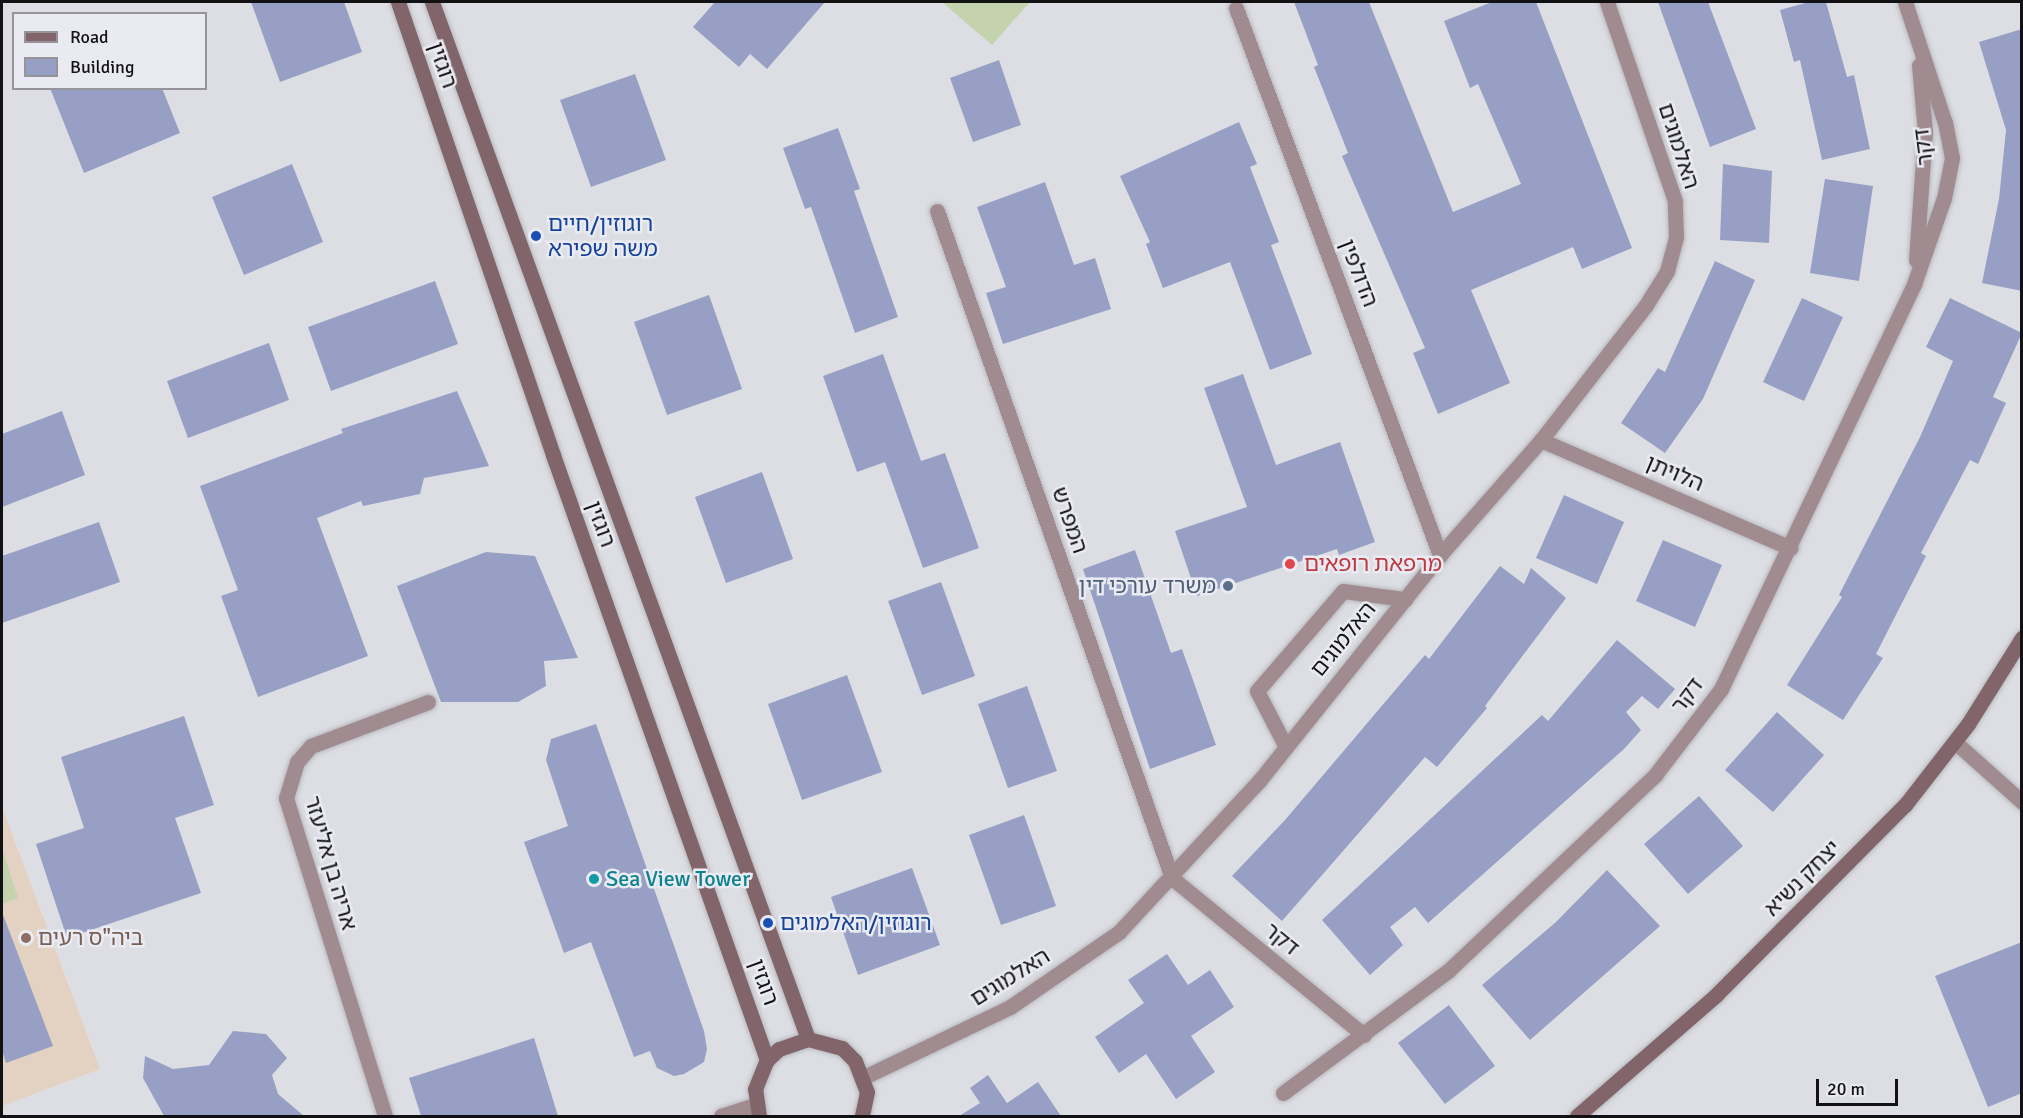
<!DOCTYPE html>
<meta charset="utf-8">
<style>
body{margin:0}
#map{position:relative;width:2023px;height:1118px;overflow:hidden;background:#dddee4;font-family:Signika,"Noto Sans Hebrew",sans-serif}
div>[style]{position:absolute}
[style*='--x']{left:calc(var(--x)*1px);top:calc(var(--y)*1px);width:calc(var(--w)*1px);rotate:calc(var(--a)*1deg)}
.education>*{inset:0;background:#e3d2c1}
.green>*{inset:0;background:#c4d2ad}
.building>*{inset:0;background:#97a0c4}
.roads{filter:drop-shadow(0 0 2px #b8b9bf) drop-shadow(0 0 2px #b8b9bf)}
.street>*{height:15px;margin:-7.5px;padding:0 7.5px;transform-origin:7.5px;border-radius:7.5px;background:#a08c90}
.secondary>*{height:15px;margin:-7.5px;padding:0 7.5px;transform-origin:7.5px;border-radius:7.5px;background:#81656a}
.dots>*{width:16px;height:16px;translate:-50% -50%;box-sizing:border-box;border:3px solid #eaebf2;border-radius:50%}
span{translate:-50% -50%;white-space:nowrap;text-align:center;line-height:1.15;-webkit-text-stroke:5px #eaebf2;paint-order:stroke}
.street-label{font-size:22px;color:#121214}
.transit-label{font-size:22px;color:#164399}
.left{translate:0 -50%;text-align:left}
.health-label{font-size:22px;color:#be3a42}
.service-label{font-size:22px;color:#4e5e75}
.right{translate:-100% -50%;text-align:right}
.culture-label{font-size:22px;color:#0d838f}
.education-label{font-size:22px;color:#785e54}
.frame{position:absolute;inset:0;border:3px solid #121214;pointer-events:none}
.legend{position:absolute;left:12px;top:12px;width:195px;height:78px;box-sizing:border-box;background:#eaebf2;border:2px solid #949499;margin:0;padding:8px 10px;list-style:none;font-size:18px;color:#121214}
.legend li{display:flex;align-items:center;gap:12px;height:30px}
.legend b{width:30px;border:2px solid #949499}
.scale{position:absolute;left:1816px;top:1079px;width:82px;height:27px;box-sizing:border-box;border:3px solid #121214;border-top:0;padding-left:8px;font-size:18px;line-height:21px;white-space:nowrap;color:#121214;-webkit-text-stroke:4px #eaebf2;paint-order:stroke}
</style>
<div id="map">
<div class="education">
<div style="clip-path:polygon(2px 807px,100px 1069px,2px 1106px)"></div>
</div>
<div class="green">
<div style="clip-path:polygon(942px 2px,1030px 2px,992px 45px)"></div>
<div style="clip-path:polygon(2px 848px,18px 898px,2px 904px)"></div>
</div>
<div class="building">
<div style="clip-path:polygon(251px 2px,344px 2px,362px 52px,280px 82px)"></div>
<div style="clip-path:polygon(715px 2px,825px 2px,767px 69px,750px 54px,739px 67px,693px 27px)"></div>
<div style="clip-path:polygon(1294px 2px,1369px 2px,1453px 212px,1521px 184px,1478px 84px,1470px 88px,1444px 21px,1492px 2px,1536px 2px,1632px 248px,1582px 269px,1573px 247px,1471px 290px,1510px 383px,1438px 414px,1413px 353px,1425px 348px,1342px 156px,1348px 153px,1314px 67px,1318px 65px)"></div>
<div style="clip-path:polygon(1658px 2px,1708px 2px,1756px 129px,1710px 147px)"></div>
<div style="clip-path:polygon(1809px 2px,1826px 2px,1847px 77px,1854px 75px,1870px 149px,1822px 160px,1800px 60px,1794px 62px,1780px 10px)"></div>
<div style="clip-path:polygon(2022px 29px,2022px 291px,1982px 283px,1999px 199px,2006px 130px,1979px 42px)"></div>
<div style="clip-path:polygon(999px 60px,1021px 125px,973px 142px,950px 78px)"></div>
<div style="clip-path:polygon(635px 74px,666px 160px,591px 187px,560px 100px)"></div>
<div style="clip-path:polygon(50px 88px,162px 88px,180px 133px,84px 173px)"></div>
<div style="clip-path:polygon(1239px 122px,1257px 164px,1250px 167px,1279px 242px,1271px 245px,1312px 354px,1270px 370px,1230px 262px,1163px 288px,1146px 244px,1150px 242px,1120px 176px)"></div>
<div style="clip-path:polygon(838px 128px,860px 189px,854px 191px,898px 317px,855px 333px,811px 207px,805px 209px,783px 148px)"></div>
<div style="clip-path:polygon(292px 164px,323px 242px,244px 275px,212px 197px)"></div>
<div style="clip-path:polygon(1723px 164px,1772px 171px,1769px 243px,1720px 240px)"></div>
<div style="clip-path:polygon(1825px 179px,1873px 186px,1859px 281px,1810px 273px)"></div>
<div style="clip-path:polygon(1045px 182px,1074px 265px,1095px 258px,1111px 309px,1003px 344px,986px 293px,1006px 287px,977px 207px)"></div>
<div style="clip-path:polygon(1715px 261px,1755px 280px,1703px 399px,1665px 453px,1621px 423px,1658px 368px,1665px 372px)"></div>
<div style="clip-path:polygon(435px 281px,458px 344px,331px 391px,308px 327px)"></div>
<div style="clip-path:polygon(709px 295px,742px 389px,667px 415px,634px 322px)"></div>
<div style="clip-path:polygon(1802px 298px,1843px 317px,1804px 401px,1763px 382px)"></div>
<div style="clip-path:polygon(1950px 298px,2022px 333px,1993px 397px,2006px 403px,1978px 464px,1970px 460px,1921px 553px,1926px 556px,1876px 654px,1883px 658px,1843px 720px,1787px 685px,1842px 597px,1839px 595px,1920px 437px,1953px 361px,1926px 347px)"></div>
<div style="clip-path:polygon(269px 343px,289px 400px,188px 438px,167px 381px)"></div>
<div style="clip-path:polygon(883px 354px,921px 461px,945px 453px,979px 548px,923px 568px,885px 462px,857px 472px,823px 376px)"></div>
<div style="clip-path:polygon(1243px 374px,1276px 465px,1340px 442px,1375px 542px,1339px 555px,1337px 549px,1197px 596px,1175px 531px,1247px 507px,1204px 388px)"></div>
<div style="clip-path:polygon(457px 391px,489px 466px,424px 478px,420px 494px,363px 506px,361px 501px,317px 518px,368px 656px,258px 697px,221px 596px,238px 590px,200px 486px,343px 433px,341px 429px)"></div>
<div style="clip-path:polygon(62px 411px,85px 475px,2px 507px,2px 434px)"></div>
<div style="clip-path:polygon(762px 472px,793px 559px,726px 583px,695px 497px)"></div>
<div style="clip-path:polygon(1564px 495px,1624px 522px,1597px 584px,1536px 558px)"></div>
<div style="clip-path:polygon(99px 522px,120px 582px,2px 623px,2px 556px)"></div>
<div style="clip-path:polygon(1663px 540px,1722px 565px,1695px 627px,1636px 601px)"></div>
<div style="clip-path:polygon(1135px 550px,1171px 653px,1182px 649px,1216px 745px,1150px 769px,1083px 569px)"></div>
<div style="clip-path:polygon(486px 552px,535px 556px,578px 658px,544px 661px,546px 686px,518px 702px,441px 702px,397px 586px)"></div>
<div style="clip-path:polygon(1500px 566px,1524px 584px,1531px 568px,1566px 598px,1485px 706px,1487px 708px,1437px 767px,1425px 757px,1282px 921px,1232px 876px,1285px 820px,1425px 655px,1429px 659px)"></div>
<div style="clip-path:polygon(941px 582px,975px 676px,922px 695px,888px 601px)"></div>
<div style="clip-path:polygon(1617px 640px,1675px 689px,1658px 709px,1642px 696px,1626px 712px,1641px 730px,1624px 749px,1428px 923px,1415px 907px,1390px 927px,1403px 945px,1370px 975px,1322px 920px,1542px 715px,1548px 721px)"></div>
<div style="clip-path:polygon(847px 675px,882px 772px,802px 800px,768px 704px)"></div>
<div style="clip-path:polygon(1027px 686px,1057px 771px,1008px 788px,978px 704px)"></div>
<div style="clip-path:polygon(1777px 712px,1824px 755px,1773px 812px,1725px 770px)"></div>
<div style="clip-path:polygon(184px 716px,214px 805px,175px 818px,201px 893px,67px 938px,36px 844px,84px 828px,61px 757px)"></div>
<div style="clip-path:polygon(596px 724px,704px 1031px,707px 1049px,704px 1062px,684px 1074px,674px 1076px,657px 1068px,650px 1051px,634px 1057px,591px 942px,564px 953px,524px 842px,568px 826px,546px 760px,551px 739px)"></div>
<div style="clip-path:polygon(1699px 796px,1743px 846px,1688px 894px,1644px 844px)"></div>
<div style="clip-path:polygon(1024px 815px,1056px 906px,1001px 925px,969px 835px)"></div>
<div style="clip-path:polygon(912px 868px,940px 945px,858px 975px,831px 897px)"></div>
<div style="clip-path:polygon(1607px 870px,1660px 926px,1530px 1040px,1482px 985px,1556px 922px)"></div>
<div style="clip-path:polygon(2px 912px,53px 1046px,6px 1063px,2px 1050px)"></div>
<div style="clip-path:polygon(2022px 942px,2022px 1093px,1988px 1107px,1935px 976px)"></div>
<div style="clip-path:polygon(1167px 954px,1188px 985px,1210px 970px,1234px 1007px,1191px 1036px,1215px 1072px,1176px 1099px,1146px 1054px,1119px 1073px,1095px 1037px,1144px 1003px,1128px 980px)"></div>
<div style="clip-path:polygon(1449px 1005px,1495px 1066px,1445px 1104px,1398px 1043px)"></div>
<div style="clip-path:polygon(233px 1031px,266px 1034px,287px 1058px,272px 1075px,278px 1094px,304px 1116px,164px 1116px,143px 1078px,145px 1056px,173px 1069px,209px 1065px)"></div>
<div style="clip-path:polygon(534px 1038px,558px 1116px,421px 1116px,409px 1078px)"></div>
<div style="clip-path:polygon(988px 1075px,1007px 1103px,1038px 1082px,1061px 1116px,959px 1116px,980px 1103px,970px 1088px)"></div>
</div>
<div class="roads">
<div class="street">
<div style="--x:1236;--y:8;--w:584;--a:69.55"></div>
<div style="--x:937;--y:211;--w:707;--a:70.59"></div>
<div style="--x:1172;--y:878;--w:248;--a:39.3"></div>
<div style="--x:1916;--y:260;--w:128;--a:-86"></div>
<div style="--x:1925;--y:132;--w:67;--a:-95.1"></div>
<div style="--x:1541;--y:440;--w:272;--a:23.4"></div>
<div style="--x:1955;--y:742;--w:90;--a:41.8"></div>
<div style="--x:1286;--y:747;--w:63;--a:-117.4"></div>
<div style="--x:1257;--y:691;--w:132;--a:-49.3"></div>
<div style="--x:1343;--y:591;--w:63;--a:7.4"></div>
<div style="--x:864;--y:1077;--w:162;--a:-25.6"></div>
<div style="--x:1010;--y:1007;--w:132;--a:-34.5"></div>
<div style="--x:1119;--y:932;--w:206;--a:-47.2"></div>
<div style="--x:1259;--y:781;--w:290;--a:-51.3"></div>
<div style="--x:1440;--y:555;--w:153;--a:-48.7"></div>
<div style="--x:1541;--y:440;--w:171;--a:-52.1"></div>
<div style="--x:1646;--y:305;--w:40;--a:-58"></div>
<div style="--x:1667;--y:271;--w:35;--a:-75"></div>
<div style="--x:1676;--y:237;--w:36;--a:-92"></div>
<div style="--x:1675;--y:201;--w:210;--a:-108.9"></div>
<div style="--x:1283;--y:1093;--w:207;--a:-36.5"></div>
<div style="--x:1449;--y:970;--w:284;--a:-43.4"></div>
<div style="--x:1655;--y:775;--w:108;--a:-52.5"></div>
<div style="--x:1721;--y:689;--w:449;--a:-64.5"></div>
<div style="--x:1914;--y:284;--w:91;--a:-70.8"></div>
<div style="--x:1944;--y:198;--w:41;--a:-78.7"></div>
<div style="--x:1952;--y:158;--w:36;--a:-101"></div>
<div style="--x:1945;--y:123;--w:127;--a:-108.3"></div>
<div style="--x:385;--y:1116;--w:333;--a:-107.3"></div>
<div style="--x:286;--y:798;--w:38;--a:-73"></div>
<div style="--x:297;--y:762;--w:21;--a:-49"></div>
<div style="--x:311;--y:746;--w:125;--a:-20.6"></div>
<div style="--x:721;--y:1116;--w:36;--a:-18"></div>
</div>
<div class="secondary">
<div style="--x:398;--y:2;--w:479;--a:71.1"></div>
<div style="--x:553;--y:455;--w:642;--a:70.52"></div>
<div style="--x:432;--y:2;--w:1103;--a:70.07"></div>
<div style="--x:759;--y:1116;--w:27;--a:-98"></div>
<div style="--x:755;--y:1089;--w:31;--a:-68"></div>
<div style="--x:767;--y:1060;--w:16;--a:-43"></div>
<div style="--x:779;--y:1049;--w:31;--a:-19"></div>
<div style="--x:808;--y:1039;--w:35;--a:15"></div>
<div style="--x:842;--y:1048;--w:18;--a:45"></div>
<div style="--x:855;--y:1061;--w:33;--a:69"></div>
<div style="--x:867;--y:1092;--w:25;--a:102"></div>
<div style="--x:1577;--y:1116;--w:184;--a:-41"></div>
<div style="--x:1716;--y:995;--w:268;--a:-45.2"></div>
<div style="--x:1905;--y:805;--w:103;--a:-52.1"></div>
<div style="--x:1968;--y:724;--w:102;--a:-57.9"></div>
</div>
</div>
<div class="dots">
<div style="left:536px;top:236px;background:#1a4fb4"></div>
<div style="left:1290px;top:564px;background:#e0444e"></div>
<div style="left:1228px;top:586px;background:#5c6f8a"></div>
<div style="left:594px;top:879px;background:#0f9aa8"></div>
<div style="left:768px;top:923px;background:#1a4fb4"></div>
<div style="left:26px;top:938px;background:#8d6e63"></div>
</div>
<div class="street-label">
<span style="left:443px;top:65px;rotate:71deg">רוגזין</span>
<span style="left:1679px;top:146px;rotate:72deg">האלמוגים</span>
<span style="left:1923px;top:147px;rotate:-97deg">דקר</span>
<span style="left:1359px;top:273px;rotate:69deg">הדולפין</span>
<span style="left:1675px;top:473px;rotate:23deg">הלויתן</span>
<span style="left:1070px;top:520px;rotate:71deg">המפרש</span>
<span style="left:601px;top:524px;rotate:70deg">רוגזין</span>
<span style="left:1343px;top:639px;rotate:-51deg">האלמוגים</span>
<span style="left:1687px;top:695px;rotate:-53deg">דקר</span>
<span style="left:331px;top:863px;rotate:74deg">אריה בן אליעזר</span>
<span style="left:1802px;top:878px;rotate:-45deg">יצחק נשיא</span>
<span style="left:1282px;top:939px;rotate:39deg">דקר</span>
<span style="left:1010px;top:977px;rotate:-32deg">האלמוגים</span>
<span style="left:764px;top:982px;rotate:70deg">רוגזין</span>
</div>
<div class="transit-label">
<span class="left" style="left:548px;top:236px">רוגוזין/חיים<br>משה שפירא</span>
<span class="left" style="left:780px;top:923px">רוגוזין/האלמוגים</span>
</div>
<div class="health-label">
<span class="left" style="left:1304px;top:564px">מרפאת רופאים</span>
</div>
<div class="service-label">
<span class="right" style="left:1216px;top:586px">משרד עורכי דין</span>
</div>
<div class="culture-label">
<span class="left" style="left:606px;top:879px">Sea View Tower</span>
</div>
<div class="education-label">
<span class="left" style="left:38px;top:938px">ביה"ס רעים</span>
</div>
<div class="frame"></div>
<ul class="legend">
<li><b style="height:8px;background:#81656a"></b>Road</li>
<li><b style="height:16px;background:#97a0c4"></b>Building</li>
</ul>
<div class="scale">20 m</div>
</div>
